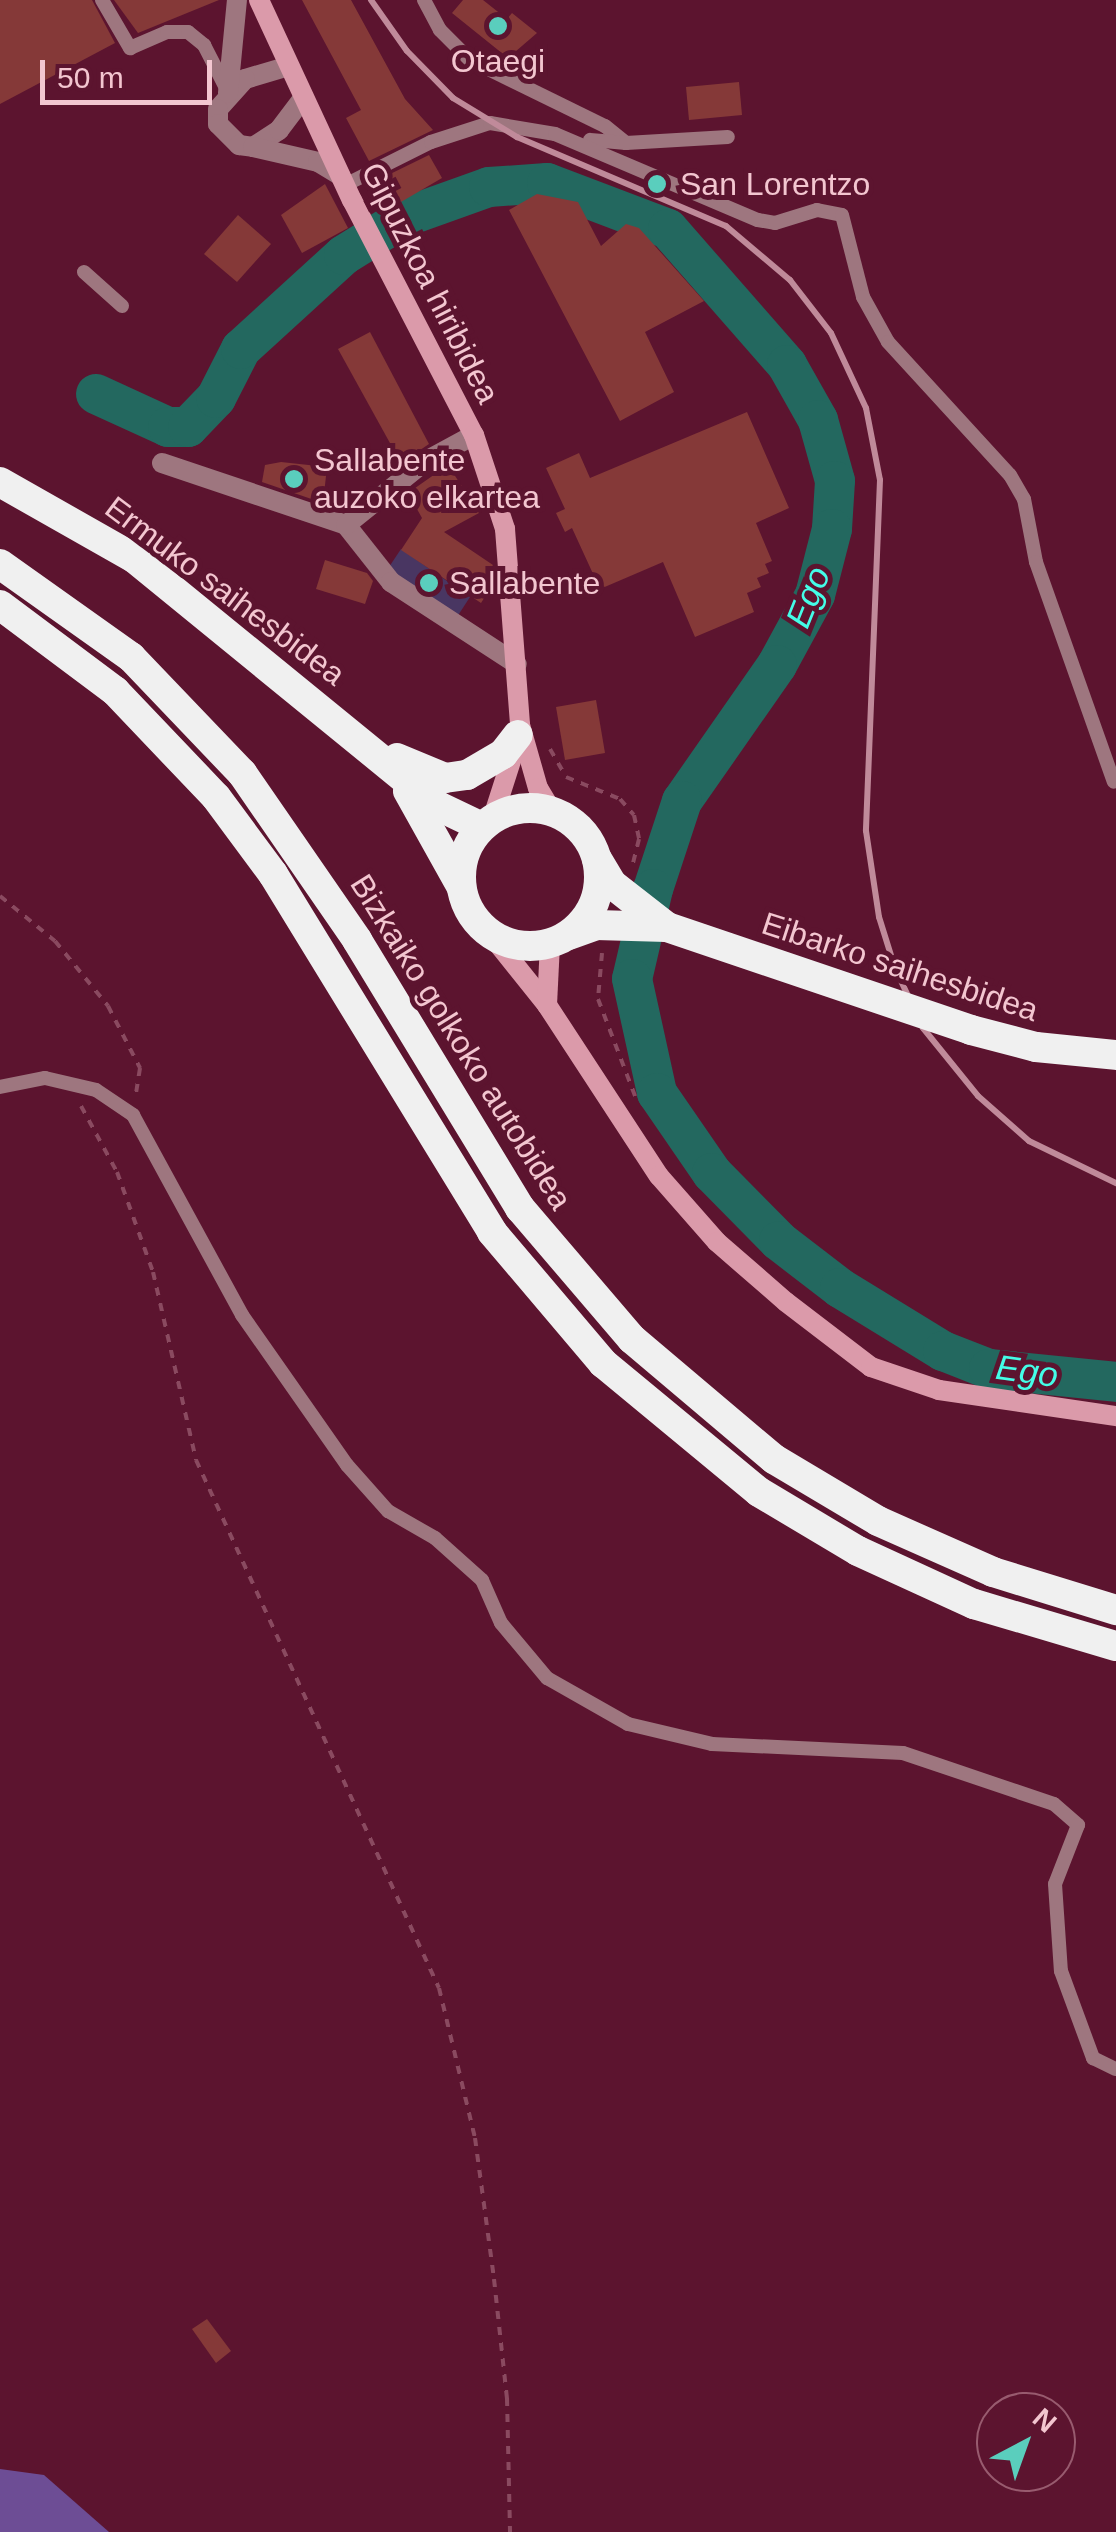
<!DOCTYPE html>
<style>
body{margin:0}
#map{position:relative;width:1116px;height:2532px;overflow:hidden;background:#5c142f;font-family:Helvetica,sans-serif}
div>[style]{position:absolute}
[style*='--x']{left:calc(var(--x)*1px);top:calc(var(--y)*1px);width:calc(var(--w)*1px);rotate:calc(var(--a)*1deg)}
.green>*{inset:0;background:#493662}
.forest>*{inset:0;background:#6d4d95}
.river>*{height:40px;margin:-20px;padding:0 20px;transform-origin:20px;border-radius:20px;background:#23685f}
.building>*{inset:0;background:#853938}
.path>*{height:4px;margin-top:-2px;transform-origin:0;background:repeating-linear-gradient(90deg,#8a4a60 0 8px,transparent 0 16px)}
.lane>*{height:14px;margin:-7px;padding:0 7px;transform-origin:7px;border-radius:7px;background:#9e767f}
.street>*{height:20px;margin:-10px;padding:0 10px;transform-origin:10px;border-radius:10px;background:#9e767f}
.secondary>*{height:20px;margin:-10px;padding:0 10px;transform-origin:10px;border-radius:10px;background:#db9aaa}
.highway>*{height:30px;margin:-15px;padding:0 15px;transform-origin:15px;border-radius:15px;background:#f0f0f0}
.highway>.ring{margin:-15px;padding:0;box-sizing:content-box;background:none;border:30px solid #f0f0f0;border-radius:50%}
.rail>*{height:6px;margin:-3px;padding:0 3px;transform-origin:3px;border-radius:3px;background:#c08a9a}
.highway-bridge>*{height:30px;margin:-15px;padding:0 15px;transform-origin:15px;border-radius:15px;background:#f0f0f0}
.dots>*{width:28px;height:28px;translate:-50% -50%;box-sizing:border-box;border:5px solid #5c142f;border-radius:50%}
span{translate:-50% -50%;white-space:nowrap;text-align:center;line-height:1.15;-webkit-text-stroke:10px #5c142f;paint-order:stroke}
.poi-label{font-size:32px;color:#f3c6d0}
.left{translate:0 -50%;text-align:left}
.street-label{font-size:32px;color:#f3c6d0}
.water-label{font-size:35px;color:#44fde7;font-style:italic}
.north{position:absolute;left:976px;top:2392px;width:100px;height:100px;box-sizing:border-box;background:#5c142f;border:2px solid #985b6f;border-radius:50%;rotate:41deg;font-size:28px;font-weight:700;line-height:40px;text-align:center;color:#f3c6d0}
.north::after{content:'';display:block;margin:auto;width:35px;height:45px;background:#5acebd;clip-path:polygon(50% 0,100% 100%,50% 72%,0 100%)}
.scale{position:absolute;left:40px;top:60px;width:172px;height:45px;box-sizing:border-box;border:5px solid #f3c6d0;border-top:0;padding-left:12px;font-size:30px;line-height:35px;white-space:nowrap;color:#f3c6d0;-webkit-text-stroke:8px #5c142f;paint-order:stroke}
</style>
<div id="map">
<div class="green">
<div style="clip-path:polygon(401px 549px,470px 597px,457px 617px,387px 570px)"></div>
</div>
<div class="forest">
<div style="clip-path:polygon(0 2469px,44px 2475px,109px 2532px,0 2532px)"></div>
</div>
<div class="river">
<div style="--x:96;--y:394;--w:79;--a:24.6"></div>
<div style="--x:168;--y:427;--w:20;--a:0"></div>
<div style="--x:188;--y:427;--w:40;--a:-46"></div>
<div style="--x:216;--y:398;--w:55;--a:-63"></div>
<div style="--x:241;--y:349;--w:139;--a:-42.4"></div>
<div style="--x:344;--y:255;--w:72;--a:-31.9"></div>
<div style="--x:405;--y:217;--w:89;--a:-19.7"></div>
<div style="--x:489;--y:187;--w:58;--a:-3.9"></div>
<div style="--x:547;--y:183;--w:129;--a:20.8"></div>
<div style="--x:668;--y:229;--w:181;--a:48.8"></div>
<div style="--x:787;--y:365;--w:63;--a:60.6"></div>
<div style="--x:818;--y:420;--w:63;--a:74.4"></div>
<div style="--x:835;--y:481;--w:48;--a:93.6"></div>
<div style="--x:832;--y:529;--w:68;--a:104.4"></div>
<div style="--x:815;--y:595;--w:80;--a:118.5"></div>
<div style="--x:777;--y:665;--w:166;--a:124.9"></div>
<div style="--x:682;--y:801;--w:93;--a:108.2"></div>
<div style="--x:653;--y:889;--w:92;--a:103.1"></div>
<div style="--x:632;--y:979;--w:117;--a:77.6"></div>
<div style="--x:657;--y:1093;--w:97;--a:55.5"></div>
<div style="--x:712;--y:1173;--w:95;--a:45.4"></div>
<div style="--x:779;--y:1241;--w:77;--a:37.6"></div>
<div style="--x:840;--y:1288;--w:121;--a:31.5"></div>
<div style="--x:943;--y:1351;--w:49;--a:21.4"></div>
<div style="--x:989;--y:1369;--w:128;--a:5.8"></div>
</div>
<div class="building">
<div style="clip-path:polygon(0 0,92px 0,115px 43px,0 104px)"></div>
<div style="clip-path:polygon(114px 0,219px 0,138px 33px)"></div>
<div style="clip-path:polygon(302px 0,351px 0,405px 99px,433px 130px,369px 161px,346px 118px,361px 110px)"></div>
<div style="clip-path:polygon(463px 0,483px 0,507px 19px,512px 13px,537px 33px,508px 58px,452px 13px)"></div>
<div style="clip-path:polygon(739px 82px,742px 115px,689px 120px,686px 87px)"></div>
<div style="clip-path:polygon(429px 155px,442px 178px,401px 202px,386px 176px)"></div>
<div style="clip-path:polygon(325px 184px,348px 228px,302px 253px,281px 215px)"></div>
<div style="clip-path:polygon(537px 194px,578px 202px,601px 246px,626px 224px,639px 228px,704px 301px,645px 332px,674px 392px,620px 421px,509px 210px)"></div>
<div style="clip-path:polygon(238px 215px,271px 244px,237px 282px,204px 254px)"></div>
<div style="clip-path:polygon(370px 332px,429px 444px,401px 463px,338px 349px)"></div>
<div style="clip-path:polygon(747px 412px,789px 508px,756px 523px,772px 561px,765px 564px,769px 573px,757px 578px,761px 587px,747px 593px,754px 612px,695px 637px,663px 562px,600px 589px,572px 528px,565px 532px,556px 513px,565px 509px,546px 468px,579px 453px,590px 478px)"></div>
<div style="clip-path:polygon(281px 462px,327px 467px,323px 503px,262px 482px,265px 465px)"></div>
<div style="clip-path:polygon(448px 465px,479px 513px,444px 532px,493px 565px,487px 574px,495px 581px,481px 603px,401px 550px,422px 518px,408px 493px)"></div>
<div style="clip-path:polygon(325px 560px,367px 573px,373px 581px,365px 604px,316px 589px)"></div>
<div style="clip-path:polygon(596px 700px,605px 753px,565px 760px,556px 707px)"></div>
<div style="clip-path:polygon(207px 2319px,231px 2351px,216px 2363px,192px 2329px)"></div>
</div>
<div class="path">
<div style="--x:550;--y:749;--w:32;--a:60"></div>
<div style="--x:566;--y:777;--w:58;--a:22.2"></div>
<div style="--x:620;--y:799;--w:21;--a:49"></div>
<div style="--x:634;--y:815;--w:25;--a:78"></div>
<div style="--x:639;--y:839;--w:29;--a:104"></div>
<div style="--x:0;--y:896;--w:71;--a:39.3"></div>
<div style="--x:55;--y:941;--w:84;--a:50.8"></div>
<div style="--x:108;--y:1006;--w:70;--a:62.7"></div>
<div style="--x:140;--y:1068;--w:25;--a:99"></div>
<div style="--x:602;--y:953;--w:46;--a:95"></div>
<div style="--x:598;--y:999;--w:104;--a:69.1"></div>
<div style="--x:81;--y:1106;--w:75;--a:61.4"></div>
<div style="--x:117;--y:1172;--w:106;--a:70.2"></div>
<div style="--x:153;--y:1272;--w:193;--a:77.1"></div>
<div style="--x:196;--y:1460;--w:581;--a:65.29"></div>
<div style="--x:439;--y:1988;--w:154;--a:76.5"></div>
<div style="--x:475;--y:2138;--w:142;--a:82.3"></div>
<div style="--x:494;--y:2279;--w:120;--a:83.8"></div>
<div style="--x:507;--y:2398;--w:134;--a:88.7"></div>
</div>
<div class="lane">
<div style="--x:102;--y:0;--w:56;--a:59.7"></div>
<div style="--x:130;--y:48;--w:40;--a:-23.4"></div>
<div style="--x:167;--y:32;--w:21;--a:0"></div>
<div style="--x:188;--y:32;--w:21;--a:39"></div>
<div style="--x:204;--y:45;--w:48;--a:62.9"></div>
<div style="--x:424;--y:0;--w:34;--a:62"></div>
<div style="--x:440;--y:30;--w:42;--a:45"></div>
<div style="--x:470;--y:60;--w:150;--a:26.1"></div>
<div style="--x:605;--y:126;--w:27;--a:39"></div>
<div style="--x:626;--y:143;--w:36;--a:-175"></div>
<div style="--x:626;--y:143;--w:102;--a:-3.4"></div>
<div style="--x:345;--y:185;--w:96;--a:-26.6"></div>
<div style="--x:431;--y:142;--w:62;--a:-17.9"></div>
<div style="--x:490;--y:123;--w:66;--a:9.6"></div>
<div style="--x:555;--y:134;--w:220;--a:23"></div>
<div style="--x:758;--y:220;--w:17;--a:10"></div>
<div style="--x:775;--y:223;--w:44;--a:-17.2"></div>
<div style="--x:817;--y:210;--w:25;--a:11"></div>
<div style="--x:842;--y:215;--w:85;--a:75.6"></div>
<div style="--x:863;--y:297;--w:51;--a:60.9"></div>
<div style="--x:888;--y:342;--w:180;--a:47.5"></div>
<div style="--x:1010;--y:475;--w:28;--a:60"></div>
<div style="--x:1024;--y:499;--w:64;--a:79.2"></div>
<div style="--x:1036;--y:562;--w:233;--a:70.5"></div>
<div style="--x:84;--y:272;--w:51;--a:41.8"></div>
<div style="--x:0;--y:1087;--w:46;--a:-11.3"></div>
<div style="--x:45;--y:1078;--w:52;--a:13.2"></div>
<div style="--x:96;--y:1090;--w:45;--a:34"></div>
<div style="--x:133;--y:1115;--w:228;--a:61.4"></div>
<div style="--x:242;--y:1315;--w:183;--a:55"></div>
<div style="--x:347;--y:1465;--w:62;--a:48.3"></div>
<div style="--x:388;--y:1511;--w:54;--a:29.9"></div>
<div style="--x:435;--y:1538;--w:63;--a:41.8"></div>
<div style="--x:482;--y:1580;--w:47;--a:66.2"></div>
<div style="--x:501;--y:1623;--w:72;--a:50.1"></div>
<div style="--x:547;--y:1678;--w:93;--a:29.6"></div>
<div style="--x:628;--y:1724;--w:86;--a:13.4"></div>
<div style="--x:712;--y:1744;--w:191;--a:2.7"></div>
<div style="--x:903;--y:1753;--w:159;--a:18.7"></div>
<div style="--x:1054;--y:1804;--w:32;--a:41"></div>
<div style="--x:1078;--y:1825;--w:63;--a:111.3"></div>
<div style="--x:1055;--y:1884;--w:87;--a:86.1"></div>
<div style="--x:1061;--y:1971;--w:93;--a:69.8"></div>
<div style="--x:1093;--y:2058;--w:25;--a:26"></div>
</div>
<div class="street">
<div style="--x:289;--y:66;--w:46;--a:163.5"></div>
<div style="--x:245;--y:79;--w:40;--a:132"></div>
<div style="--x:218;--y:109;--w:15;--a:90"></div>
<div style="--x:218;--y:124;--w:30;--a:45"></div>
<div style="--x:239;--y:145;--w:14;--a:8"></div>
<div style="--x:253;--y:147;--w:31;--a:-33"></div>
<div style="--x:279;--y:130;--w:41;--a:-52.9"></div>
<div style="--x:228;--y:93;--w:93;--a:-84.5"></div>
<div style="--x:253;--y:147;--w:67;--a:13"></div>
<div style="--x:318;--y:162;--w:26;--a:31"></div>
<div style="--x:162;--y:463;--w:194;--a:18.6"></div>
<div style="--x:346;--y:525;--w:73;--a:51.7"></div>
<div style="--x:391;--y:582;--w:150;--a:33.1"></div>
<div style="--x:346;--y:525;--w:100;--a:-38.9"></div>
<div style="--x:424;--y:462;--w:57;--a:-28.4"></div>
</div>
<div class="secondary">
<div style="--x:259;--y:0;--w:221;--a:65.1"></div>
<div style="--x:352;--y:200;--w:265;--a:62.6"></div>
<div style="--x:474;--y:435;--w:99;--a:71.7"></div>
<div style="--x:505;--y:529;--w:197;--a:85.6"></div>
<div style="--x:520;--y:725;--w:66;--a:74.1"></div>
<div style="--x:538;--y:788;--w:27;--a:59"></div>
<div style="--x:493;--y:817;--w:82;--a:-72.2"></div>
<div style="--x:491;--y:935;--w:90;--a:51.3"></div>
<div style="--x:547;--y:1005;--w:204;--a:56.8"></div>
<div style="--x:659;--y:1176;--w:88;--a:48.7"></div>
<div style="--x:717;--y:1242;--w:91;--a:41"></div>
<div style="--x:786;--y:1302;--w:107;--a:37.4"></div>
<div style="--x:871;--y:1367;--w:72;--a:18.7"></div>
<div style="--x:939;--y:1390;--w:179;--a:8.4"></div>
<div style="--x:547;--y:1005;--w:61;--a:-87.2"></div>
</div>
<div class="highway">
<div style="--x:0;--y:482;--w:154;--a:29.6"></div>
<div style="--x:134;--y:558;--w:392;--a:39.2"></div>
<div style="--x:438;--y:806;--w:47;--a:25.5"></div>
<div style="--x:0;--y:564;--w:161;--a:35.4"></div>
<div style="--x:131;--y:657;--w:161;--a:46.3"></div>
<div style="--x:242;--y:773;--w:203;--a:55.4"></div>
<div style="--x:357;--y:940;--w:314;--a:58.7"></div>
<div style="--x:520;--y:1208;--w:172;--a:49.5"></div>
<div style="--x:632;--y:1339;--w:186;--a:40.2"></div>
<div style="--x:774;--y:1459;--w:121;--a:30.8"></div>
<div style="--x:878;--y:1521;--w:126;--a:23.9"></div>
<div style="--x:993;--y:1572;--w:129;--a:17.2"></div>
<div style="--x:0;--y:605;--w:144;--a:36.8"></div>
<div style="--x:115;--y:691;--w:146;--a:46.4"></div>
<div style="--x:216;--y:797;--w:96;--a:53.5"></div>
<div style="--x:273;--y:874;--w:420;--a:58.5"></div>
<div style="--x:492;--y:1232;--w:172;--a:49.7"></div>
<div style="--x:603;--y:1363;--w:202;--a:39.6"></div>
<div style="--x:759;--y:1492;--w:115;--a:30.8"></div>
<div style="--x:858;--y:1551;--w:128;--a:24.6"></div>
<div style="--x:974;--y:1604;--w:148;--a:16.5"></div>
<div style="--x:397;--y:758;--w:52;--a:22.6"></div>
<div style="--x:445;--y:778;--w:22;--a:-8"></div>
<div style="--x:467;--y:775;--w:42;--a:-30.3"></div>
<div style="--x:503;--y:754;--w:24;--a:-52"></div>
<div style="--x:408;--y:791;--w:107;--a:60.8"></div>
<div class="ring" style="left:461px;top:808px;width:108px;height:108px"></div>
<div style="--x:597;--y:859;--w:29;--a:59"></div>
<div style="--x:612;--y:884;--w:70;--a:38"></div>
<div style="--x:569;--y:935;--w:29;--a:-20"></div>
<div style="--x:596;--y:925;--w:71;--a:1.6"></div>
<div style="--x:971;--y:1030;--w:67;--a:14.7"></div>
<div style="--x:1036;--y:1047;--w:80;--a:5.7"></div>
</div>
<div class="rail">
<div style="--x:371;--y:0;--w:62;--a:54.8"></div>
<div style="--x:407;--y:51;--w:66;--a:45.6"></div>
<div style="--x:453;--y:98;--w:75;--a:31.4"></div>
<div style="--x:517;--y:137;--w:227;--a:23.1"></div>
<div style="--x:726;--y:226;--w:84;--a:40.2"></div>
<div style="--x:790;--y:280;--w:67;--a:52.3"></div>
<div style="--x:831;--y:333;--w:83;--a:65"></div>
<div style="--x:866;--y:408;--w:73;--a:79"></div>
<div style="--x:880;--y:480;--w:351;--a:92.3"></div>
<div style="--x:866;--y:831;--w:87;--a:81.4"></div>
<div style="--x:879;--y:917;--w:53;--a:72.6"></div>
<div style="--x:895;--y:968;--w:66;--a:65"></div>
<div style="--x:923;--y:1028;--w:87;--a:51"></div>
<div style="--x:978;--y:1096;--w:68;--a:41.4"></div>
<div style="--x:1029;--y:1141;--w:97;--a:25.8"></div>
</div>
<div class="highway-bridge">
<div style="--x:667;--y:927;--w:321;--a:18.7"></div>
</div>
<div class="dots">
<div style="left:498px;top:26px;background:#5acebd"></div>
<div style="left:657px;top:184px;background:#5acebd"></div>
<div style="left:294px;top:479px;background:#5acebd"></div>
<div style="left:429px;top:583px;background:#5acebd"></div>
</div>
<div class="poi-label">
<span style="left:498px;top:61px">Otaegi</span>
<span class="left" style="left:680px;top:184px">San Lorentzo</span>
<span class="left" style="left:314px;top:479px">Sallabente<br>auzoko elkartea</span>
<span class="left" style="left:449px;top:583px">Sallabente</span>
</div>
<div class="street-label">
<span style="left:430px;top:283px;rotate:63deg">Gipuzkoa hiribidea</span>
<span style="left:225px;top:591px;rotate:37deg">Ermuko saihesbidea</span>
<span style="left:900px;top:967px;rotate:18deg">Eibarko saihesbidea</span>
<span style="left:461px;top:1042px;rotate:58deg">Bizkaiko golkoko autobidea</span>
</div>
<div class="water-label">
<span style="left:808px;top:597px;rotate:-68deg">Ego</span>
<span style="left:1027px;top:1371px;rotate:8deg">Ego</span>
</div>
<div class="north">N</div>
<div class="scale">50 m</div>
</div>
